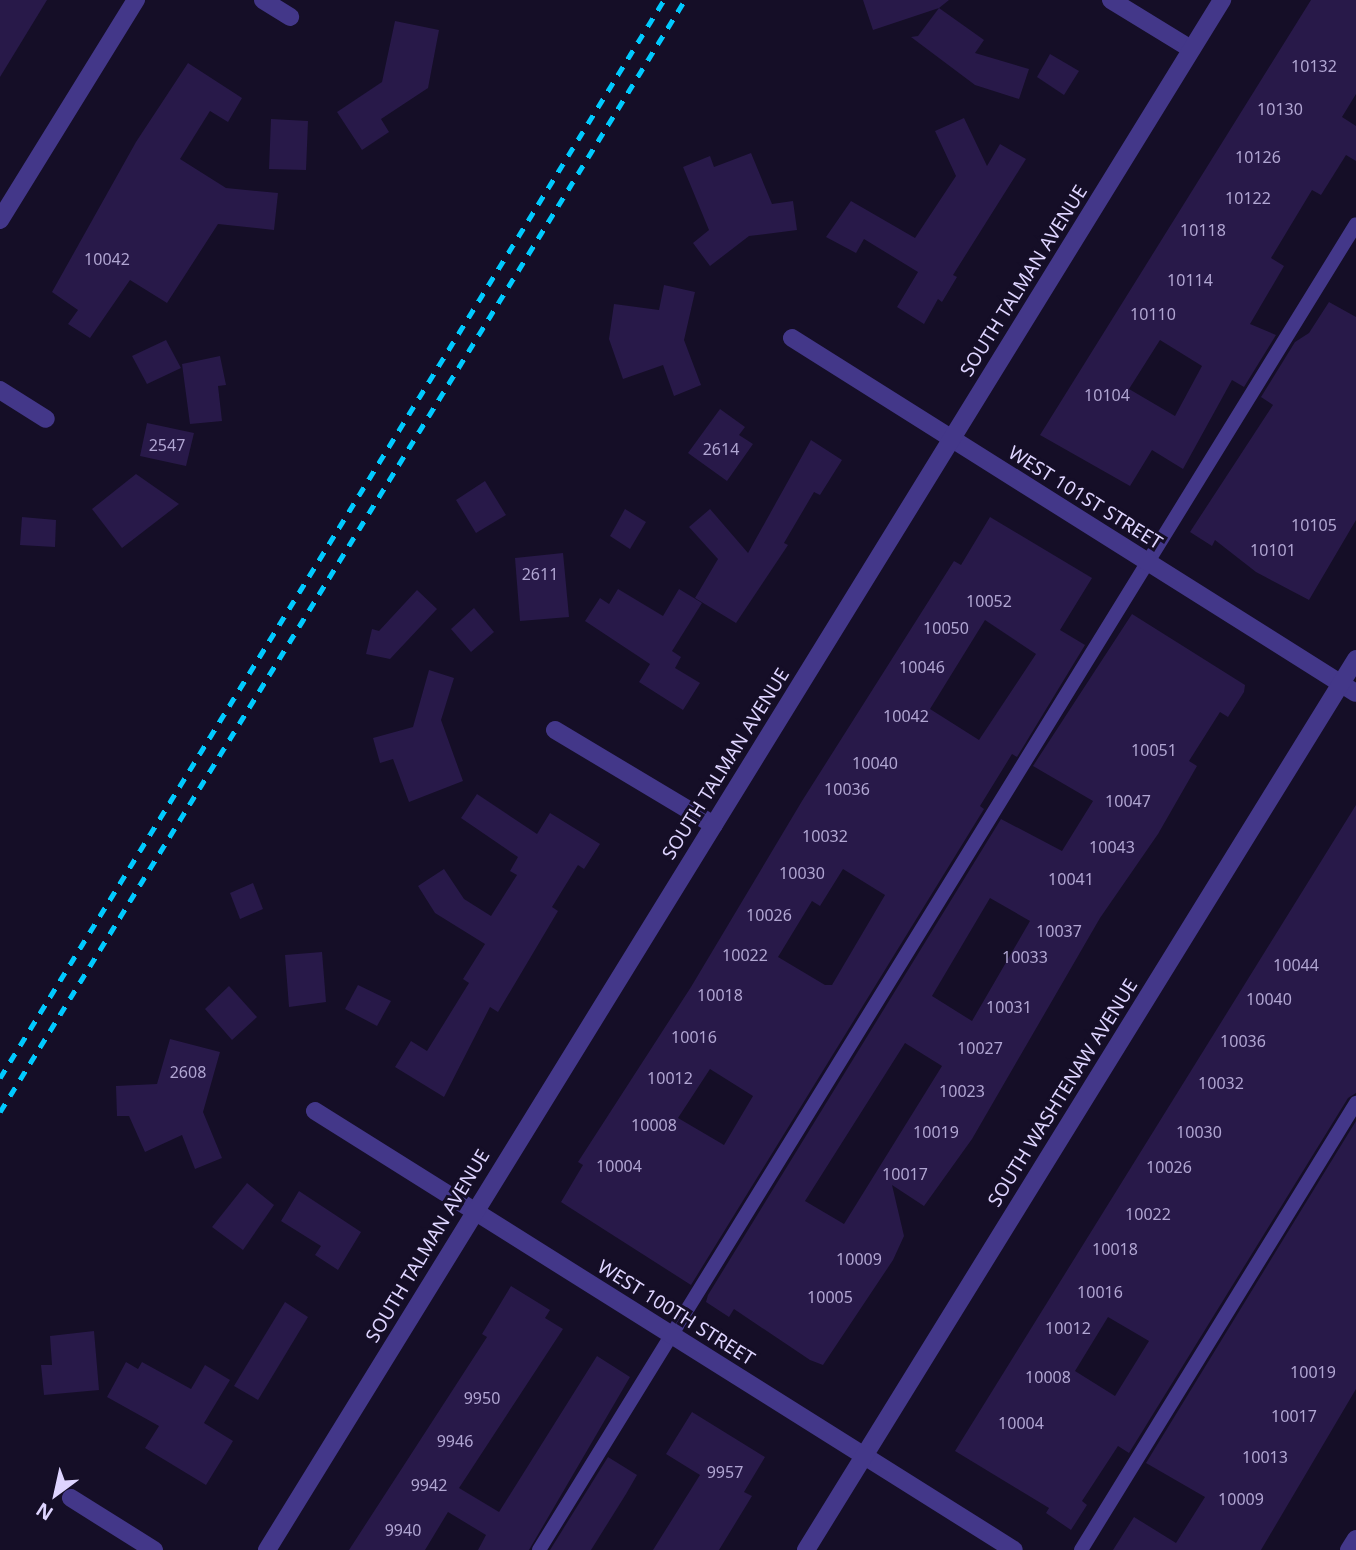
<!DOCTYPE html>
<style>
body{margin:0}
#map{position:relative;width:1356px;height:1550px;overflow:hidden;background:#150e27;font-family:"Noto Sans",sans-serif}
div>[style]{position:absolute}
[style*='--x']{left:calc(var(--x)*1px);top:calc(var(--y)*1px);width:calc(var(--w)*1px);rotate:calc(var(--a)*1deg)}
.building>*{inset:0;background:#281949}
.lane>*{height:14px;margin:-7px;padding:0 7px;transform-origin:7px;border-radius:7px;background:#433789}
.street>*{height:18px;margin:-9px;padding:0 9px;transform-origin:9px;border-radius:9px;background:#433789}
.rail>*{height:5px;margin-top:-2.5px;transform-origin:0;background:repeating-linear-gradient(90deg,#00caff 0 10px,transparent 0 19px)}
span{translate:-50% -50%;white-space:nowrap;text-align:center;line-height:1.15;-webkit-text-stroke:6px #150e27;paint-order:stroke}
.number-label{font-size:16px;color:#b0a5d2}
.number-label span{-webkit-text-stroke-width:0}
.street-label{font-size:19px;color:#ded4ff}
.north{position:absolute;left:21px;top:1459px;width:70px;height:70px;-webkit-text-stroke:5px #150e27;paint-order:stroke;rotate:213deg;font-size:19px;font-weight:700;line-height:28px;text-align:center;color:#ded4ff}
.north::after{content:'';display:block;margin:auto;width:24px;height:32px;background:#ded4ff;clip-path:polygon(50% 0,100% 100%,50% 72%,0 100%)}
</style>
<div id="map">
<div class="building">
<div style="clip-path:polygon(0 0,47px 0,0 77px)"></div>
<div style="clip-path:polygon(863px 0,949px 0,939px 8px,984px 40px,975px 53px,1029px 69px,1019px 99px,975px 85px,911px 37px,918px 36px,939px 8px,873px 30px)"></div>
<div style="clip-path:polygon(evenodd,1311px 0,1356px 0,1356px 94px,1342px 117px,1356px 126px,1356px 161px,1346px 155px,1321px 195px,1312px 190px,1271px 258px,1284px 266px,1250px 324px,1276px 335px,1244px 387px,1232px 380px,1183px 469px,1152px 450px,1130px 486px,1040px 435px,1311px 0,1160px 340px,1202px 366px,1175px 416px,1129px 389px,1160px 340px)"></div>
<div style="clip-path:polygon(395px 21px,439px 30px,428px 88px,381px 119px,389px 132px,362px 150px,337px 112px,382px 82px)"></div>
<div style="clip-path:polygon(1050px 54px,1079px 71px,1064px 95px,1037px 77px)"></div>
<div style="clip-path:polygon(188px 63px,242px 98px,228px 122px,210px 111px,180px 159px,226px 188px,278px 193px,274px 230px,218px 224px,167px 303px,130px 280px,90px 338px,68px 324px,78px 310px,52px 292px,136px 142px)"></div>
<div style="clip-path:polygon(964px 118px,987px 166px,1000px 144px,1026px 159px,953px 275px,957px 277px,942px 302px,938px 299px,924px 324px,897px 307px,918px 272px,864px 239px,856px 253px,826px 237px,851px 201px,915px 238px,956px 176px,935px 131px)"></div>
<div style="clip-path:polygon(271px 119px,308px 121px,306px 170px,269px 169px)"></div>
<div style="clip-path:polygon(751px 153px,772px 204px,793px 201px,797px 230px,749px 236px,710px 266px,693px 243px,709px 230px,683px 167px,710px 156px,714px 167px)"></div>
<div style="clip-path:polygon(664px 285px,695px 292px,684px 340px,701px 385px,674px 396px,663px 365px,623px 379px,609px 339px,614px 304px,659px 310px)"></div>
<div style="clip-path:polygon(1329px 302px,1356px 317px,1356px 520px,1309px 600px,1256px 572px,1215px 540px,1212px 546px,1190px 532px,1273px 405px,1261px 397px,1295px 342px,1309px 333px)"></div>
<div style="clip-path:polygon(166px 340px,181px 368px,147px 384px,132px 356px)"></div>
<div style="clip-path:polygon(220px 356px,226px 385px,218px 386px,222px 421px,190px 424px,182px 364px)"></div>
<div style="clip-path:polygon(720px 409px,745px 427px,739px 435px,753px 444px,727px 481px,688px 453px)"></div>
<div style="clip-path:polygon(147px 423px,194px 433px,186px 466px,140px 456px)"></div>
<div style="clip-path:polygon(811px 440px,842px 460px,820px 495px,814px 492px,784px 543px,788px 545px,736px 623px,695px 598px,718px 559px,689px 527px,710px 509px,748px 553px)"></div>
<div style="clip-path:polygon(136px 474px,179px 504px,122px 548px,92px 509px)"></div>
<div style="clip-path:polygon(485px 481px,506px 515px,476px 533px,456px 500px)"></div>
<div style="clip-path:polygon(625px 509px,646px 522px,630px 549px,610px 536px)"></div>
<div style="clip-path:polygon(22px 517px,56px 520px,55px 547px,20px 545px)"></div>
<div style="clip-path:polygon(evenodd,990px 517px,1092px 578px,1060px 630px,1085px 645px,1017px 757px,1012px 754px,980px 806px,984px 809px,691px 1285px,561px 1202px,583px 1165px,578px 1162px,691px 987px,802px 801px,954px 561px,961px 565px,990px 517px,985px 620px,1036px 654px,979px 740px,930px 709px,985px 620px,990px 517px,843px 869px,885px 895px,832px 985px,825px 985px,778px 957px,812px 901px,820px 906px,843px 869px,990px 517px,710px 1069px,753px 1096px,724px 1145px,678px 1118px,710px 1069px)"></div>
<div style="clip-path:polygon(563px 553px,569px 617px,520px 621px,515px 558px)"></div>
<div style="clip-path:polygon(618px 589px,663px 616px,679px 589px,702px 603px,672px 651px,681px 657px,675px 668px,700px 683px,683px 710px,639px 682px,650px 664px,585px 621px,600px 598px,609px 604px)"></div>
<div style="clip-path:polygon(417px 590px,437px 609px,390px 659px,366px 654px,372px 629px,379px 631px)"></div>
<div style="clip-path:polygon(474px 608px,494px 632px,471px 652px,451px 629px)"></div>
<div style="clip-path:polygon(evenodd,1132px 614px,1245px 685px,1244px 692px,1228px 717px,1220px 712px,1189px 761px,1197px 766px,1158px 834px,1100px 918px,972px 1139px,924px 1206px,892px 1185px,904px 1236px,893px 1260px,823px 1365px,810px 1360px,734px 1309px,729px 1317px,706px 1302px,708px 1295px,1001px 819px,1062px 851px,1093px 801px,1033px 766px,1132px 614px,990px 898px,1030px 921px,972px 1021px,932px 996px,990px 898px,1132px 614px,905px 1043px,942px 1066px,844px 1224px,805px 1201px,905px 1043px)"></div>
<div style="clip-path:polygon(429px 670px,454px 678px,441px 720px,463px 781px,409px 802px,393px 759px,380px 763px,373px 738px,413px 727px)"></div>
<div style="clip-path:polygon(477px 794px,537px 834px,550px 813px,600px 844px,584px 869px,578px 865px,552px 907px,558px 911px,498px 1012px,490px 1007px,444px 1097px,395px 1067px,411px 1041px,427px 1051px,469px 983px,463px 979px,485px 944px,435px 913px,418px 886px,444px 869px,464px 899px,491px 916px,517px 875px,510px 871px,518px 857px,461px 818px)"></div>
<div style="clip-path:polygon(evenodd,1356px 805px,1356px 1093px,1348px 1098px,1129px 1453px,1118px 1446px,1082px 1501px,1087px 1505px,1071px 1530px,1046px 1513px,1049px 1508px,955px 1451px,1356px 805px,1108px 1317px,1149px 1341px,1115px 1396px,1075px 1371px,1108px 1317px)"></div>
<div style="clip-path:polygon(253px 883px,263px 909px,240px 919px,230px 893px)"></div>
<div style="clip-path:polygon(322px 952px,326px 1002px,289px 1007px,285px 955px)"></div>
<div style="clip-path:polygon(358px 985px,391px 1001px,377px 1026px,345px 1009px)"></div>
<div style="clip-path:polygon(229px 986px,257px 1017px,232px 1040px,205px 1009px)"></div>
<div style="clip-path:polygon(170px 1039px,220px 1052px,203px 1112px,222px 1158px,195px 1169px,182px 1135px,145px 1152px,129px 1116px,117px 1116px,116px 1086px,157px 1084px)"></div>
<div style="clip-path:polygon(1356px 1121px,1356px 1389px,1261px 1550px,1113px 1550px,1134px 1517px,1176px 1543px,1205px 1497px,1146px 1463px)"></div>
<div style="clip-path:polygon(247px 1183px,274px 1205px,243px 1250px,212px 1227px)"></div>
<div style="clip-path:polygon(299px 1191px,361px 1232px,338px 1270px,315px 1255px,321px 1246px,281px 1221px)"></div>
<div style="clip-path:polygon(511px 1286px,550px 1310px,545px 1318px,563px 1329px,459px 1488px,499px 1512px,597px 1356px,630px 1377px,529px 1550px,478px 1550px,486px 1535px,448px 1512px,425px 1550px,349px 1550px,487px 1337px,482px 1334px)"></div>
<div style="clip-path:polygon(285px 1302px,308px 1317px,258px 1400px,234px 1386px)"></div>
<div style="clip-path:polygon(94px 1331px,99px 1390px,44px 1395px,41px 1365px,52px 1365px,50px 1336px)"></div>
<div style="clip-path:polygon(126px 1362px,138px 1369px,142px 1362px,191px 1389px,205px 1365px,230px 1380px,204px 1423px,233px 1441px,206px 1485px,145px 1448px,159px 1426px,107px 1397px)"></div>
<div style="clip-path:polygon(692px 1412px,765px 1457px,744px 1492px,752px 1496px,719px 1550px,653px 1550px,700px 1475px,666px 1454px)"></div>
<div style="clip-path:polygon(608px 1457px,637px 1475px,626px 1494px,591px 1550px,550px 1550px)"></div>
</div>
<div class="lane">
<div style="--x:539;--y:1550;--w:1557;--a:-58.36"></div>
<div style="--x:1081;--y:1550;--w:525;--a:-58.4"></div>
</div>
<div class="street">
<div style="--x:263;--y:0;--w:32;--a:32"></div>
<div style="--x:1111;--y:0;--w:94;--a:31.5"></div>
<div style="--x:0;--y:220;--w:259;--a:-58.3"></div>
<div style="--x:792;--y:338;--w:666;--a:32.19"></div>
<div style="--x:0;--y:390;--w:54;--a:32.2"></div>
<div style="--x:555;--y:730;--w:185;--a:30.9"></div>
<div style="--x:315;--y:1111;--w:825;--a:32.13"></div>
<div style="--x:71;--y:1498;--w:98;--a:32.1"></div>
<div style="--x:267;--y:1550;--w:1821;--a:-58.36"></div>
<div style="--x:806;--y:1550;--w:1047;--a:-58.31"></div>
<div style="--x:1349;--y:1550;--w:13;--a:-58"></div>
</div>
<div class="rail">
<div style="--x:0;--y:1078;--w:1266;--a:-58.37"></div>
<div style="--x:0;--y:1112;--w:1306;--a:-58.37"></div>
</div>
<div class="number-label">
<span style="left:1314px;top:66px">10132</span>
<span style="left:1280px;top:109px">10130</span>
<span style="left:1258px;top:157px">10126</span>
<span style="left:1248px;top:198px">10122</span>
<span style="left:1203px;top:230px">10118</span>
<span style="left:107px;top:259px">10042</span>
<span style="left:1190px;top:280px">10114</span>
<span style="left:1153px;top:314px">10110</span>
<span style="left:1107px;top:395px">10104</span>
<span style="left:167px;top:445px">2547</span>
<span style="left:721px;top:449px">2614</span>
<span style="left:1314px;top:525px">10105</span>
<span style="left:1273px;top:550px">10101</span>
<span style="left:540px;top:574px">2611</span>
<span style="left:989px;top:601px">10052</span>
<span style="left:946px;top:628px">10050</span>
<span style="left:922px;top:667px">10046</span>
<span style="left:906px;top:716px">10042</span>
<span style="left:1154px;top:750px">10051</span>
<span style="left:875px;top:763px">10040</span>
<span style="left:847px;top:789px">10036</span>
<span style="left:1128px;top:801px">10047</span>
<span style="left:825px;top:836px">10032</span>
<span style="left:1112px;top:847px">10043</span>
<span style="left:802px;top:873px">10030</span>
<span style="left:1071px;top:879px">10041</span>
<span style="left:769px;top:915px">10026</span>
<span style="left:1059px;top:931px">10037</span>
<span style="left:745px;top:955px">10022</span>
<span style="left:1025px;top:957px">10033</span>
<span style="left:1296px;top:965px">10044</span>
<span style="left:720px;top:995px">10018</span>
<span style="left:1269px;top:999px">10040</span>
<span style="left:1009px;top:1007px">10031</span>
<span style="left:694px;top:1037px">10016</span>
<span style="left:1243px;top:1041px">10036</span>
<span style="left:980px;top:1048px">10027</span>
<span style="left:188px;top:1072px">2608</span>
<span style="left:670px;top:1078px">10012</span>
<span style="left:1221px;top:1083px">10032</span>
<span style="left:962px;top:1091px">10023</span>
<span style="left:654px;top:1125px">10008</span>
<span style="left:936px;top:1132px">10019</span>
<span style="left:1199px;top:1132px">10030</span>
<span style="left:619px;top:1166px">10004</span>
<span style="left:1169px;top:1167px">10026</span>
<span style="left:905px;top:1174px">10017</span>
<span style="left:1148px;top:1214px">10022</span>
<span style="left:1115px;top:1249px">10018</span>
<span style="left:859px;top:1259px">10009</span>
<span style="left:1100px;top:1292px">10016</span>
<span style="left:830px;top:1297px">10005</span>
<span style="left:1068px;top:1328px">10012</span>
<span style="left:1313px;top:1372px">10019</span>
<span style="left:1048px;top:1377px">10008</span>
<span style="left:482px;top:1398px">9950</span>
<span style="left:1294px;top:1416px">10017</span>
<span style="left:1021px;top:1423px">10004</span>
<span style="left:455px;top:1441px">9946</span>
<span style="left:1265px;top:1457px">10013</span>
<span style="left:725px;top:1472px">9957</span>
<span style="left:429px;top:1485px">9942</span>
<span style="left:1241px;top:1499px">10009</span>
<span style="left:403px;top:1530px">9940</span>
</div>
<div class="street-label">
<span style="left:1024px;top:281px;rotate:-58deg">SOUTH TALMAN AVENUE</span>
<span style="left:1085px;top:498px;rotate:32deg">WEST 101ST STREET</span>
<span style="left:726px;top:764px;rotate:-58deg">SOUTH TALMAN AVENUE</span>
<span style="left:1063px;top:1093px;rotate:-58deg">SOUTH WASHTENAW AVENUE</span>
<span style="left:428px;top:1246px;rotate:-59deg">SOUTH TALMAN AVENUE</span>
<span style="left:676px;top:1313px;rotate:32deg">WEST 100TH STREET</span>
</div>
<div class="north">N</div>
</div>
